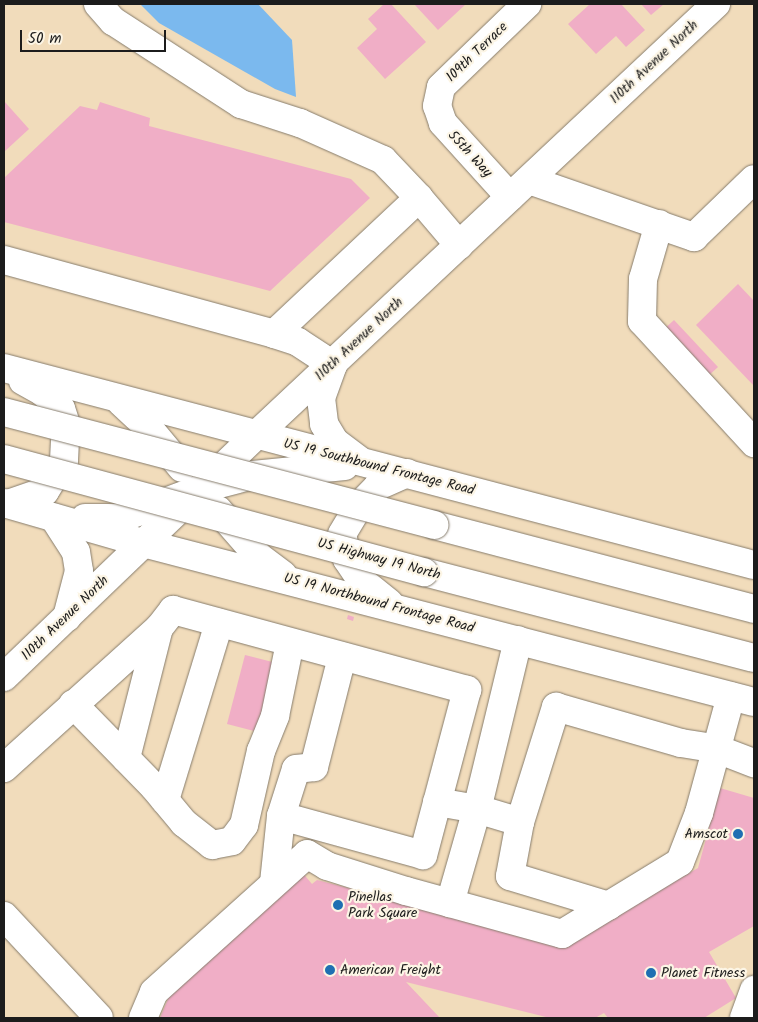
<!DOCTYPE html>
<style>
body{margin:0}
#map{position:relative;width:758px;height:1022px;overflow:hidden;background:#f1dcbb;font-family:Kalam,sans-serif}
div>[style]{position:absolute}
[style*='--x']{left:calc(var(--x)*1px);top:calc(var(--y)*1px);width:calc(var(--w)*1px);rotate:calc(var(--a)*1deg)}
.water>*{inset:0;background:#7bb9ee}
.building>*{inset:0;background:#f0aec6}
.roads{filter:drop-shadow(0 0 1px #867c6c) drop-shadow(0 0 1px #867c6c)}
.minor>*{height:28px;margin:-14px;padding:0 14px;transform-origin:14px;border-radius:14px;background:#fff}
.major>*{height:28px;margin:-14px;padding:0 14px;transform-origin:14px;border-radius:14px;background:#fff}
.highway>*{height:28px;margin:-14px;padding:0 14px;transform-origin:14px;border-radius:14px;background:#fff}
.bridges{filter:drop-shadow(0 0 1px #867c6c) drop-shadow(0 0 1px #867c6c)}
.highway-bridge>*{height:28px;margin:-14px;padding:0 14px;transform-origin:14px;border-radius:14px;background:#fff}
.dots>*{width:14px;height:14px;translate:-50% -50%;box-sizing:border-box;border:2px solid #fcf5e5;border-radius:50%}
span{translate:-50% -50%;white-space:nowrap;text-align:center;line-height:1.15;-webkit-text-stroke:4.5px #fcf5e5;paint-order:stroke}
.street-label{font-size:14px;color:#1c1c1c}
.poi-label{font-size:14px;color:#1c1c1c}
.right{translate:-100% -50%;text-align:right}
.left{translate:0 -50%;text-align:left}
.frame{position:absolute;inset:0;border:5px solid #1c1c1c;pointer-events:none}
.scale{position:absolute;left:20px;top:30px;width:146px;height:22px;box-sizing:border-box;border:2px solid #1c1c1c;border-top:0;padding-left:6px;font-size:15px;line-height:18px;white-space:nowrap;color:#1c1c1c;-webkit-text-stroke:4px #fcf5e5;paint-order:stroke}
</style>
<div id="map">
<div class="water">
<div style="clip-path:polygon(140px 4px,258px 4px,292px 40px,296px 97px,275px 89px,159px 23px)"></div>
</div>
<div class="building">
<div style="clip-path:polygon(384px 4px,391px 4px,426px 42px,385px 79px,357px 48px,377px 29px,368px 19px)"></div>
<div style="clip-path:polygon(414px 4px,466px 4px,438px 30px)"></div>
<div style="clip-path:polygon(590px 4px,621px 4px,645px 30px,626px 47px,616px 36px,596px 54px,568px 24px)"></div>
<div style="clip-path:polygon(641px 4px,664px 4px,651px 15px)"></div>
<div style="clip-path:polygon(4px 101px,29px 129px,4px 152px)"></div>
<div style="clip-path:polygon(100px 102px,150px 118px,149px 126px,351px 179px,370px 198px,270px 291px,4px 222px,4px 178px,80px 106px,97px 110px)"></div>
<div style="clip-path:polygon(738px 284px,754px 301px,754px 386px,696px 325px)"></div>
<div style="clip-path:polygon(674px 320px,718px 367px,706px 378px,662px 331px)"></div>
<div style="clip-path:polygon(348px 615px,354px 617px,353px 621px,347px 619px)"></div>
<div style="clip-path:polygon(245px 655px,284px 665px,266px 734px,227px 724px)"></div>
<div style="clip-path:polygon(720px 788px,754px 798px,754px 926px,709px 952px,736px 998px,704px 1018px,608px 1018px,604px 1013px,595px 1018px,550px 1018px,406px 982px,440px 1018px,160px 1018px,170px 994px,301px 871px,312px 884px,317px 880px,566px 944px,698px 868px)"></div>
</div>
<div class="roads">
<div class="minor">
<div style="--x:98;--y:4;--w:23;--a:49"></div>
<div style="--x:113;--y:21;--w:153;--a:33"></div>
<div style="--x:241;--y:104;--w:62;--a:17.9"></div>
<div style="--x:300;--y:123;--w:91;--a:24"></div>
<div style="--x:383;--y:160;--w:52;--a:46.5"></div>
<div style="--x:529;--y:180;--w:175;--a:19.1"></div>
<div style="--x:694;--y:237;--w:83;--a:-44"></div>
<div style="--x:510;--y:197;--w:100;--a:-132.2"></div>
<div style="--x:443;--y:123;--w:18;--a:-109"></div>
<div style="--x:437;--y:106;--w:19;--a:-78"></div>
<div style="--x:441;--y:87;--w:120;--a:-44"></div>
<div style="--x:659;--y:224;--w:57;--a:106.2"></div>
<div style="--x:643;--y:279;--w:42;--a:91.4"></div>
<div style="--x:642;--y:321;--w:166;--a:47.4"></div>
<div style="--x:4;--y:260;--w:280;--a:15.3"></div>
<div style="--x:274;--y:334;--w:199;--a:-43.2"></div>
<div style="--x:419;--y:198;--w:62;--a:49.6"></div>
<div style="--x:274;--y:334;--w:25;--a:18"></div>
<div style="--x:298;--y:342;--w:42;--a:33.3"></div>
<div style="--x:518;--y:640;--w:174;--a:103.6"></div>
<div style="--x:477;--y:809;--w:45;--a:16.8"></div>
<div style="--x:520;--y:822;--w:121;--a:-72.6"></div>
<div style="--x:556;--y:707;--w:130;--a:16.1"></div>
<div style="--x:681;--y:743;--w:36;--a:9"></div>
<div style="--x:717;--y:749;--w:40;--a:21"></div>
<div style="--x:4;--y:677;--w:348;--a:-43.8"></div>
<div style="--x:255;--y:436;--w:632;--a:-43.14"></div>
<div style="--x:73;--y:704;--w:116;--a:45.7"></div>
<div style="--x:154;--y:787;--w:47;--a:50.2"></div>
<div style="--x:184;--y:823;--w:36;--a:38"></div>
<div style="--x:212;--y:845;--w:20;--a:-11"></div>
<div style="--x:232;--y:841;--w:20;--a:-53"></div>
<div style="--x:244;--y:825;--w:76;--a:-77.1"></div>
<div style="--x:261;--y:751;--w:38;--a:-68"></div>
<div style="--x:275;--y:716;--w:75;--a:-78.4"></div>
<div style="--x:126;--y:758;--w:134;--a:-75.8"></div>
<div style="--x:4;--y:768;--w:209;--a:-42.1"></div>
<div style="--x:159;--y:628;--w:23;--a:-52"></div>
<div style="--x:173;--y:610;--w:305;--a:15.2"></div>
<div style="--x:467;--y:690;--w:171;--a:104.9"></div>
<div style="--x:423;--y:855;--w:147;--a:-164.6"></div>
<div style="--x:281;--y:816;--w:67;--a:96"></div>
<div style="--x:165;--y:800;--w:185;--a:-73"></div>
<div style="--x:437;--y:802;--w:41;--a:9.9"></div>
<div style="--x:477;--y:809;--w:98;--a:106"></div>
<div style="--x:281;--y:816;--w:49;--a:-72.3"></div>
<div style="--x:296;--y:769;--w:18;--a:-6"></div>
<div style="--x:314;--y:767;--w:114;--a:-75.7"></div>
<div style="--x:520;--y:822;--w:55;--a:100.5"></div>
<div style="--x:510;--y:876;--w:103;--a:16.9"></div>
<div style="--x:4;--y:916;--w:139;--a:47"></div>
<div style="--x:143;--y:1018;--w:28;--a:-67"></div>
<div style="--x:154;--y:992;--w:206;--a:-42"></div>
<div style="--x:307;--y:854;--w:23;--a:31"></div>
<div style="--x:327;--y:866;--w:83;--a:17.6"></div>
<div style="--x:406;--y:891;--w:162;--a:15.4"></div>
<div style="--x:562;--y:934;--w:138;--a:-31.4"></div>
<div style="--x:680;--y:862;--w:53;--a:-68.8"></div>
<div style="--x:699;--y:813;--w:121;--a:-74.7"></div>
<div style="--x:744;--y:1018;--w:30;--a:-70"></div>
</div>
<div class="major">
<div style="--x:333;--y:365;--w:35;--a:110"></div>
<div style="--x:321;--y:398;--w:26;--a:83"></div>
<div style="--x:324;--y:424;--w:21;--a:59"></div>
<div style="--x:335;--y:442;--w:30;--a:37"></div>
<div style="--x:4;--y:368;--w:775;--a:14.72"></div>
<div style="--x:121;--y:402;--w:37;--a:43"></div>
<div style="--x:148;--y:427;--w:53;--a:50.3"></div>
<div style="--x:4;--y:503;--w:145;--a:16.1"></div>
<div style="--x:143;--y:543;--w:631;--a:14.59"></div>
<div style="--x:8;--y:504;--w:39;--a:-19"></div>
<div style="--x:45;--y:491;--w:36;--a:-58"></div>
<div style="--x:64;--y:460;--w:36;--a:-87"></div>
<div style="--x:66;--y:424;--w:16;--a:-108"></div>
<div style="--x:61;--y:409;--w:25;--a:-137"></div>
<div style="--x:43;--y:392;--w:23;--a:-151"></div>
<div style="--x:218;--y:510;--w:62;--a:48.9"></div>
<div style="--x:259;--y:557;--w:30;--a:37"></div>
<div style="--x:54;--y:518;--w:40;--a:57.1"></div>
<div style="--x:76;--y:552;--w:19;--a:81"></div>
<div style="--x:79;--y:571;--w:48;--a:104.6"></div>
<div style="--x:85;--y:518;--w:37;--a:0"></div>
<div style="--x:122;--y:518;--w:83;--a:-20.4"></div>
<div style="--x:200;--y:489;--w:55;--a:-14.8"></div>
<div style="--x:253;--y:475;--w:92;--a:-5.6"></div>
<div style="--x:389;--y:603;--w:36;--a:-141"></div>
<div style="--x:361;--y:580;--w:25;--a:-124"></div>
<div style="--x:347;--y:559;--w:25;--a:-101"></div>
<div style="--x:342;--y:534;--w:31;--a:-59"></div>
<div style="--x:358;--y:507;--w:29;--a:-46"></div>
<div style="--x:378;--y:486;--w:32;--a:-24"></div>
</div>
<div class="highway">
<div style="--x:434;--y:525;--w:331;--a:14.7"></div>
<div style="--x:424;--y:572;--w:341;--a:14.6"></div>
</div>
</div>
<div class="bridges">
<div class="highway-bridge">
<div style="--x:4;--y:412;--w:445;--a:14.7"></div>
<div style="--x:4;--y:459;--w:435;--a:15.1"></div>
</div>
</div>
<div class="dots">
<div style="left:738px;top:834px;background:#1f6fb2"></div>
<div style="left:338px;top:905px;background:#1f6fb2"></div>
<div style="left:330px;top:970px;background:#1f6fb2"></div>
<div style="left:651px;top:973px;background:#1f6fb2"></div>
</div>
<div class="street-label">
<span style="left:477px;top:52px;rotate:-44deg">109th Terrace</span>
<span style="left:654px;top:62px;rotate:-43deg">110th Avenue North</span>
<span style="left:470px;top:154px;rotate:47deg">55th Way</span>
<span style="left:359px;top:339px;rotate:-43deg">110th Avenue North</span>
<span style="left:379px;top:467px;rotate:14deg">US 19 Southbound Frontage Road</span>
<span style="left:379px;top:559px;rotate:15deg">US Highway 19 North</span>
<span style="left:379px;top:603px;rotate:15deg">US 19 Northbound Frontage Road</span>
<span style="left:65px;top:618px;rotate:-44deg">110th Avenue North</span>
</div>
<div class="poi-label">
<span class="right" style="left:728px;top:834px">Amscot</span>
<span class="left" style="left:348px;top:905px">Pinellas<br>Park Square</span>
<span class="left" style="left:340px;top:970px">American Freight</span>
<span class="left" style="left:661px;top:973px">Planet Fitness</span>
</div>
<div class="frame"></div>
<div class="scale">50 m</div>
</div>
